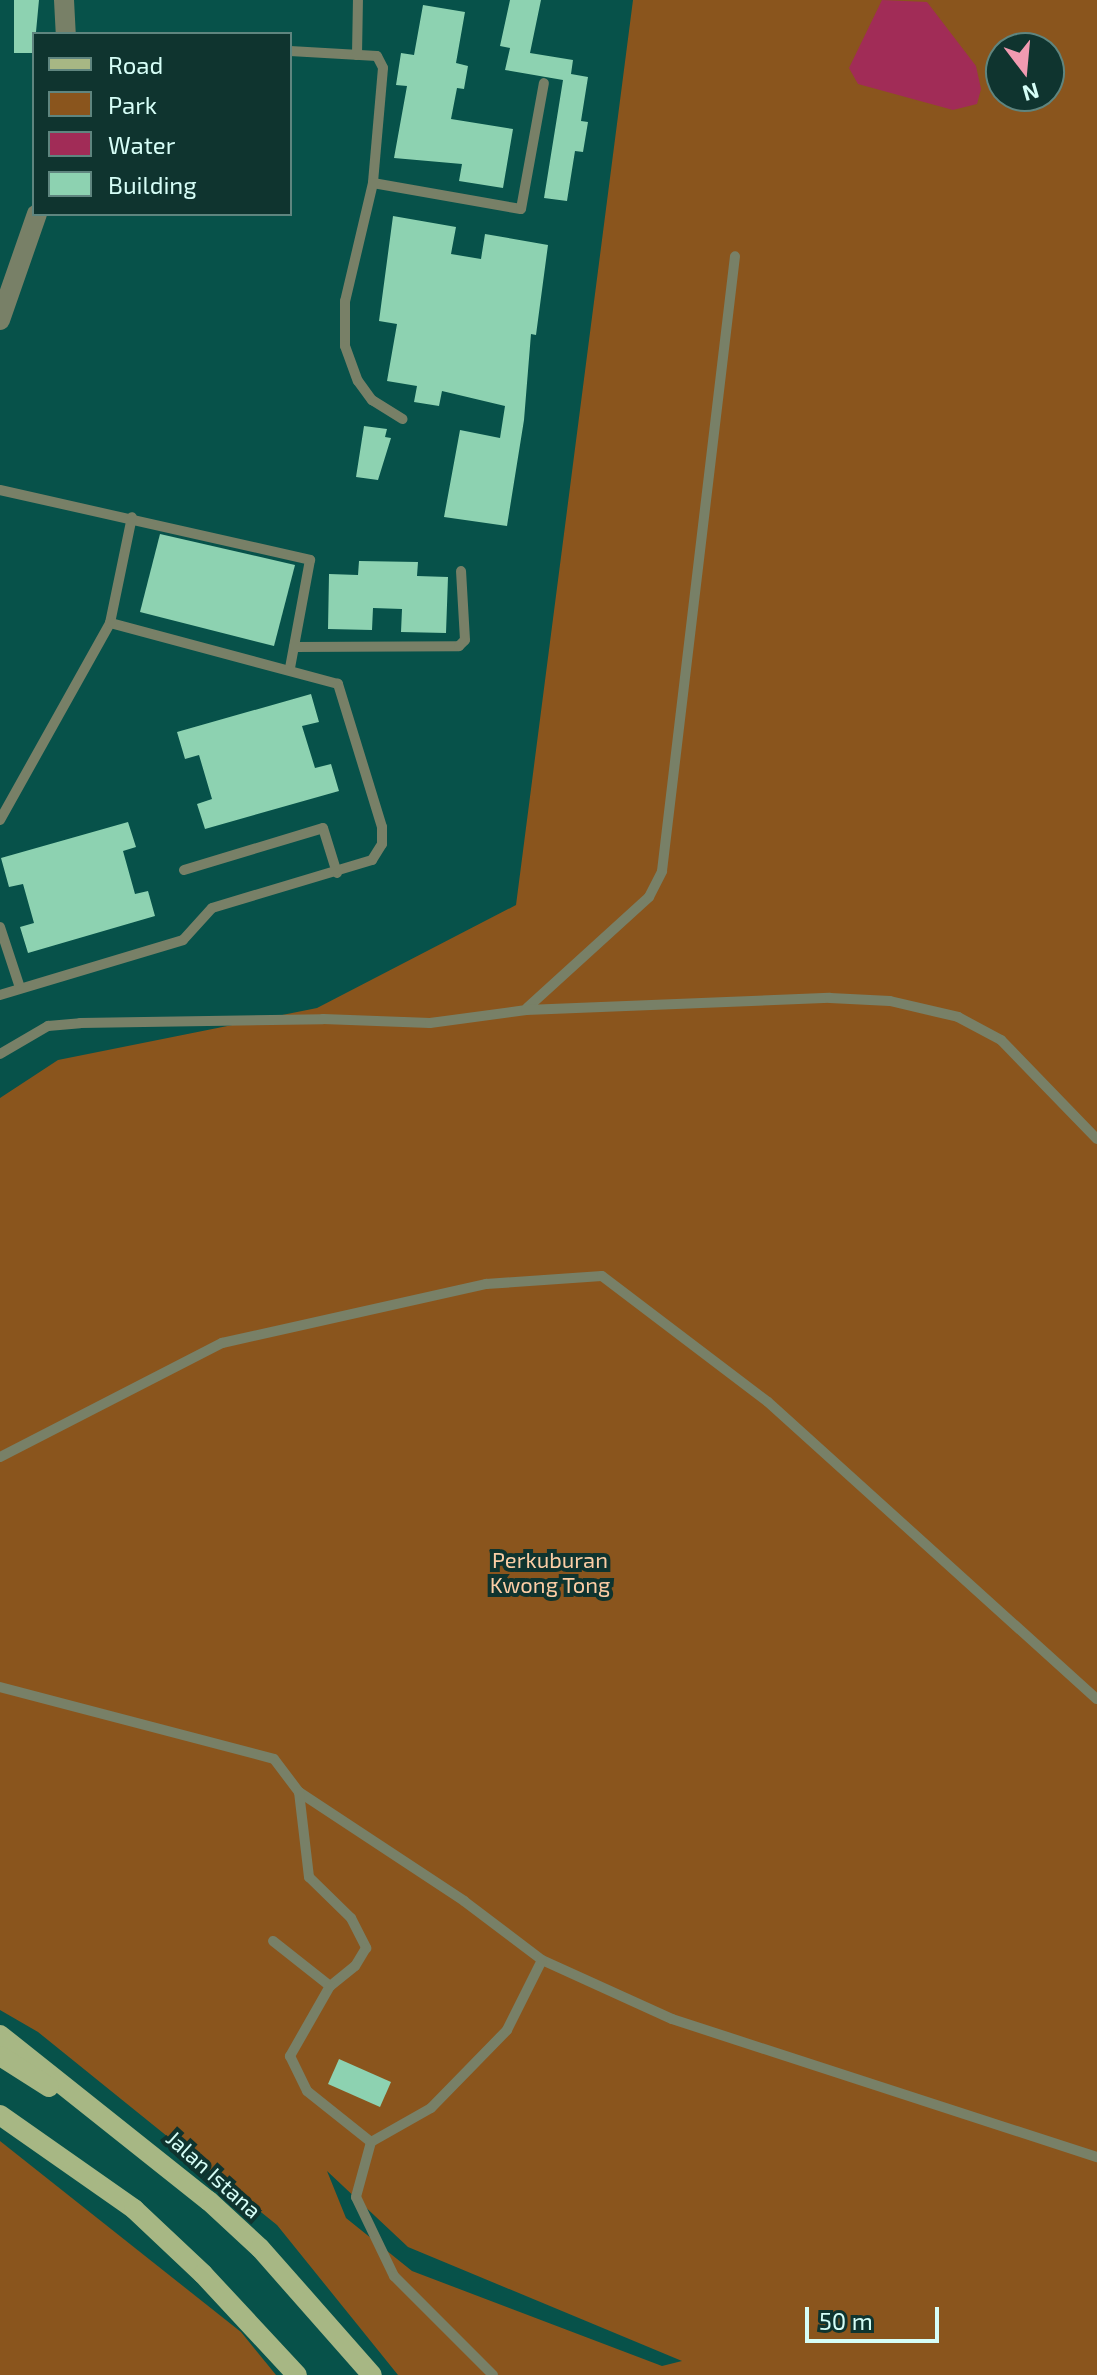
<!DOCTYPE html>
<style>
body{margin:0}
#map{position:relative;width:1097px;height:2375px;overflow:hidden;background:#07524a;font-family:"Exo 2",sans-serif}
div>[style]{position:absolute}
[style*='--x']{left:calc(var(--x)*1px);top:calc(var(--y)*1px);width:calc(var(--w)*1px);rotate:calc(var(--a)*1deg)}
.green>*{inset:0;background:#8a551d}
.water>*{inset:0;background:#a12c57}
.building>*{inset:0;background:#8dd2b1}
.service>*{height:10px;margin:-5px;padding:0 5px;transform-origin:5px;border-radius:5px;background:#788067}
.minor>*{height:20px;margin:-10px;padding:0 10px;transform-origin:10px;border-radius:10px;background:#788067}
.primary>*{height:20px;margin:-10px;padding:0 10px;transform-origin:10px;border-radius:10px;background:#a7b784}
span{translate:-50% -50%;white-space:nowrap;text-align:center;line-height:1.15;-webkit-text-stroke:8px #0f342f;paint-order:stroke}
.park-label{font-size:22px;color:#fbcda5}
.street-label{font-size:22px;color:#d6fef7}
.legend{position:absolute;left:32px;top:32px;width:260px;height:184px;box-sizing:border-box;background:#0f342f;border:2px solid #5f857f;margin:0;padding:10px 14px;list-style:none;font-size:24px;color:#d6fef7}
.legend li{display:flex;align-items:center;gap:16px;height:40px}
.legend b{width:40px;border:2px solid #5f857f}
.north{position:absolute;left:985px;top:32px;width:80px;height:80px;box-sizing:border-box;background:#0f342f;border:2px solid #5f857f;border-radius:50%;rotate:164deg;font-size:22px;font-weight:700;line-height:32px;text-align:center;color:#d6fef7}
.north::after{content:'';display:block;margin:auto;width:28px;height:36px;background:#f19ab1;clip-path:polygon(50% 0,100% 100%,50% 72%,0 100%)}
.scale{position:absolute;left:805px;top:2307px;width:134px;height:36px;box-sizing:border-box;border:4px solid #d6fef7;border-top:0;padding-left:10px;font-size:24px;line-height:28px;white-space:nowrap;color:#d6fef7;-webkit-text-stroke:6px #0f342f;paint-order:stroke}
</style>
<div id="map">
<div class="green">
<div style="clip-path:polygon(evenodd,633px 0,1097px 0,1097px 2375px,398px 2375px,277px 2225px,38px 2032px,0 2010px,0 1098px,58px 1060px,317px 1008px,516px 905px,633px 0,1001px 48px,1049px 48px,1049px 96px,1001px 96px,1001px 48px,633px 0,327px 2171px,408px 2247px,682px 2361px,662px 2366px,412px 2271px,346px 2218px,327px 2171px)"></div>
<div style="clip-path:polygon(0 2141px,241px 2332px,276px 2375px,0 2375px)"></div>
</div>
<div class="water">
<div style="clip-path:polygon(882px 0,927px 2px,976px 66px,981px 89px,977px 104px,953px 110px,858px 84px,849px 68px)"></div>
</div>
<div class="building">
<div style="clip-path:polygon(14px 0,39px 0,34px 53px,14px 53px)"></div>
<div style="clip-path:polygon(510px 0,541px 0,530px 53px,573px 60px,571px 74px,588px 77px,581px 121px,588px 122px,583px 152px,575px 151px,567px 201px,544px 198px,563px 80px,505px 70px,510px 48px,500px 46px)"></div>
<div style="clip-path:polygon(423px 5px,465px 12px,456px 63px,468px 66px,464px 89px,457px 88px,451px 119px,513px 129px,503px 188px,459px 181px,462px 164px,394px 158px,407px 86px,396px 85px,401px 53px,414px 55px)"></div>
<div style="clip-path:polygon(393px 216px,456px 227px,451px 254px,481px 259px,485px 234px,548px 245px,536px 335px,531px 334px,524px 420px,507px 526px,444px 517px,460px 430px,500px 438px,505px 406px,442px 391px,439px 406px,414px 402px,417px 386px,387px 381px,397px 324px,379px 321px)"></div>
<div style="clip-path:polygon(364px 426px,387px 429px,385px 437px,391px 438px,378px 480px,356px 477px)"></div>
<div style="clip-path:polygon(160px 534px,295px 565px,274px 646px,140px 612px)"></div>
<div style="clip-path:polygon(359px 561px,418px 562px,417px 576px,448px 577px,446px 633px,401px 632px,402px 609px,373px 608px,372px 630px,328px 629px,329px 574px,358px 575px)"></div>
<div style="clip-path:polygon(311px 694px,319px 722px,302px 726px,315px 768px,331px 764px,339px 791px,205px 829px,197px 804px,212px 799px,199px 755px,185px 759px,177px 732px)"></div>
<div style="clip-path:polygon(128px 822px,136px 847px,123px 851px,135px 894px,148px 891px,155px 916px,28px 953px,20px 927px,34px 923px,23px 884px,9px 887px,1px 858px)"></div>
<div style="clip-path:polygon(339px 2059px,391px 2082px,380px 2107px,328px 2084px)"></div>
</div>
<div class="service">
<div style="--x:290;--y:51;--w:87;--a:3.3"></div>
<div style="--x:377;--y:56;--w:13;--a:63"></div>
<div style="--x:383;--y:68;--w:115;--a:95"></div>
<div style="--x:373;--y:183;--w:150;--a:10"></div>
<div style="--x:521;--y:209;--w:128;--a:-79.7"></div>
<div style="--x:357;--y:55;--w:55;--a:-89"></div>
<div style="--x:373;--y:183;--w:121;--a:103.3"></div>
<div style="--x:345;--y:301;--w:45;--a:90"></div>
<div style="--x:345;--y:346;--w:37;--a:70"></div>
<div style="--x:358;--y:381;--w:24;--a:54"></div>
<div style="--x:372;--y:400;--w:36;--a:32"></div>
<div style="--x:0;--y:490;--w:318;--a:12.7"></div>
<div style="--x:310;--y:560;--w:110;--a:100.5"></div>
<div style="--x:294;--y:647;--w:165;--a:-0.3"></div>
<div style="--x:459;--y:646;--w:8;--a:-45"></div>
<div style="--x:465;--y:640;--w:69;--a:-93.3"></div>
<div style="--x:0;--y:820;--w:226;--a:-60.8"></div>
<div style="--x:110;--y:623;--w:108;--a:-78.3"></div>
<div style="--x:184;--y:870;--w:145;--a:-16.8"></div>
<div style="--x:323;--y:828;--w:47;--a:72.7"></div>
<div style="--x:0;--y:927;--w:64;--a:71.8"></div>
<div style="--x:0;--y:995;--w:191;--a:-16.7"></div>
<div style="--x:183;--y:940;--w:43;--a:-47.8"></div>
<div style="--x:212;--y:908;--w:167;--a:-16.7"></div>
<div style="--x:372;--y:860;--w:19;--a:-58"></div>
<div style="--x:382;--y:844;--w:17;--a:-90"></div>
<div style="--x:382;--y:827;--w:150;--a:-107.1"></div>
<div style="--x:338;--y:684;--w:236;--a:-165"></div>
<div style="--x:527;--y:1008;--w:165;--a:-42.3"></div>
<div style="--x:649;--y:897;--w:29;--a:-63"></div>
<div style="--x:662;--y:871;--w:619;--a:-83.23"></div>
<div style="--x:0;--y:1054;--w:56;--a:-30.3"></div>
<div style="--x:48;--y:1026;--w:32;--a:-5"></div>
<div style="--x:80;--y:1023;--w:243;--a:-0.9"></div>
<div style="--x:323;--y:1019;--w:107;--a:2.1"></div>
<div style="--x:430;--y:1023;--w:97;--a:-7.7"></div>
<div style="--x:526;--y:1010;--w:304;--a:-2.3"></div>
<div style="--x:830;--y:998;--w:60;--a:2.9"></div>
<div style="--x:890;--y:1001;--w:70;--a:13.2"></div>
<div style="--x:958;--y:1017;--w:49;--a:28.1"></div>
<div style="--x:1001;--y:1040;--w:138;--a:45.9"></div>
<div style="--x:0;--y:1457;--w:250;--a:-27.2"></div>
<div style="--x:222;--y:1343;--w:271;--a:-12.6"></div>
<div style="--x:486;--y:1284;--w:116;--a:-3.9"></div>
<div style="--x:602;--y:1276;--w:208;--a:37.2"></div>
<div style="--x:768;--y:1402;--w:443;--a:42.1"></div>
<div style="--x:0;--y:1687;--w:283;--a:14.7"></div>
<div style="--x:274;--y:1759;--w:41;--a:52.9"></div>
<div style="--x:299;--y:1792;--w:198;--a:33.4"></div>
<div style="--x:464;--y:1901;--w:98;--a:37.1"></div>
<div style="--x:542;--y:1960;--w:143;--a:24.4"></div>
<div style="--x:672;--y:2019;--w:447;--a:18"></div>
<div style="--x:299;--y:1792;--w:86;--a:83.3"></div>
<div style="--x:309;--y:1877;--w:59;--a:44.3"></div>
<div style="--x:351;--y:1918;--w:34;--a:63"></div>
<div style="--x:366;--y:1948;--w:21;--a:121"></div>
<div style="--x:355;--y:1966;--w:32;--a:141"></div>
<div style="--x:273;--y:1941;--w:73;--a:38.3"></div>
<div style="--x:330;--y:1986;--w:81;--a:119.7"></div>
<div style="--x:290;--y:2056;--w:39;--a:64"></div>
<div style="--x:307;--y:2091;--w:82;--a:38.6"></div>
<div style="--x:371;--y:2142;--w:57;--a:105.3"></div>
<div style="--x:356;--y:2197;--w:88;--a:64.3"></div>
<div style="--x:394;--y:2276;--w:140;--a:45"></div>
<div style="--x:371;--y:2142;--w:69;--a:-29.5"></div>
<div style="--x:431;--y:2108;--w:109;--a:-45.7"></div>
<div style="--x:507;--y:2030;--w:78;--a:-63.4"></div>
</div>
<div class="minor">
<div style="--x:64;--y:0;--w:34;--a:87"></div>
<div style="--x:0;--y:320;--w:112;--a:-70.8"></div>
</div>
<div class="primary">
<div style="--x:0;--y:2035;--w:267;--a:38.5"></div>
<div style="--x:209;--y:2201;--w:69;--a:42.7"></div>
<div style="--x:260;--y:2248;--w:169;--a:48.6"></div>
<div style="--x:0;--y:2056;--w:58;--a:32.3"></div>
<div style="--x:0;--y:2115;--w:164;--a:35"></div>
<div style="--x:134;--y:2209;--w:95;--a:43.3"></div>
<div style="--x:203;--y:2274;--w:138;--a:47.1"></div>
</div>
<div class="park-label">
<span style="left:550px;top:1572px">Perkuburan<br>Kwong Tong</span>
</div>
<div class="street-label">
<span style="left:214px;top:2174px;rotate:42deg">Jalan Istana</span>
</div>
<ul class="legend">
<li><b style="height:10px;background:#a7b784"></b>Road</li>
<li><b style="height:22px;background:#8a551d"></b>Park</li>
<li><b style="height:22px;background:#a12c57"></b>Water</li>
<li><b style="height:22px;background:#8dd2b1"></b>Building</li>
</ul>
<div class="north">N</div>
<div class="scale">50 m</div>
</div>
